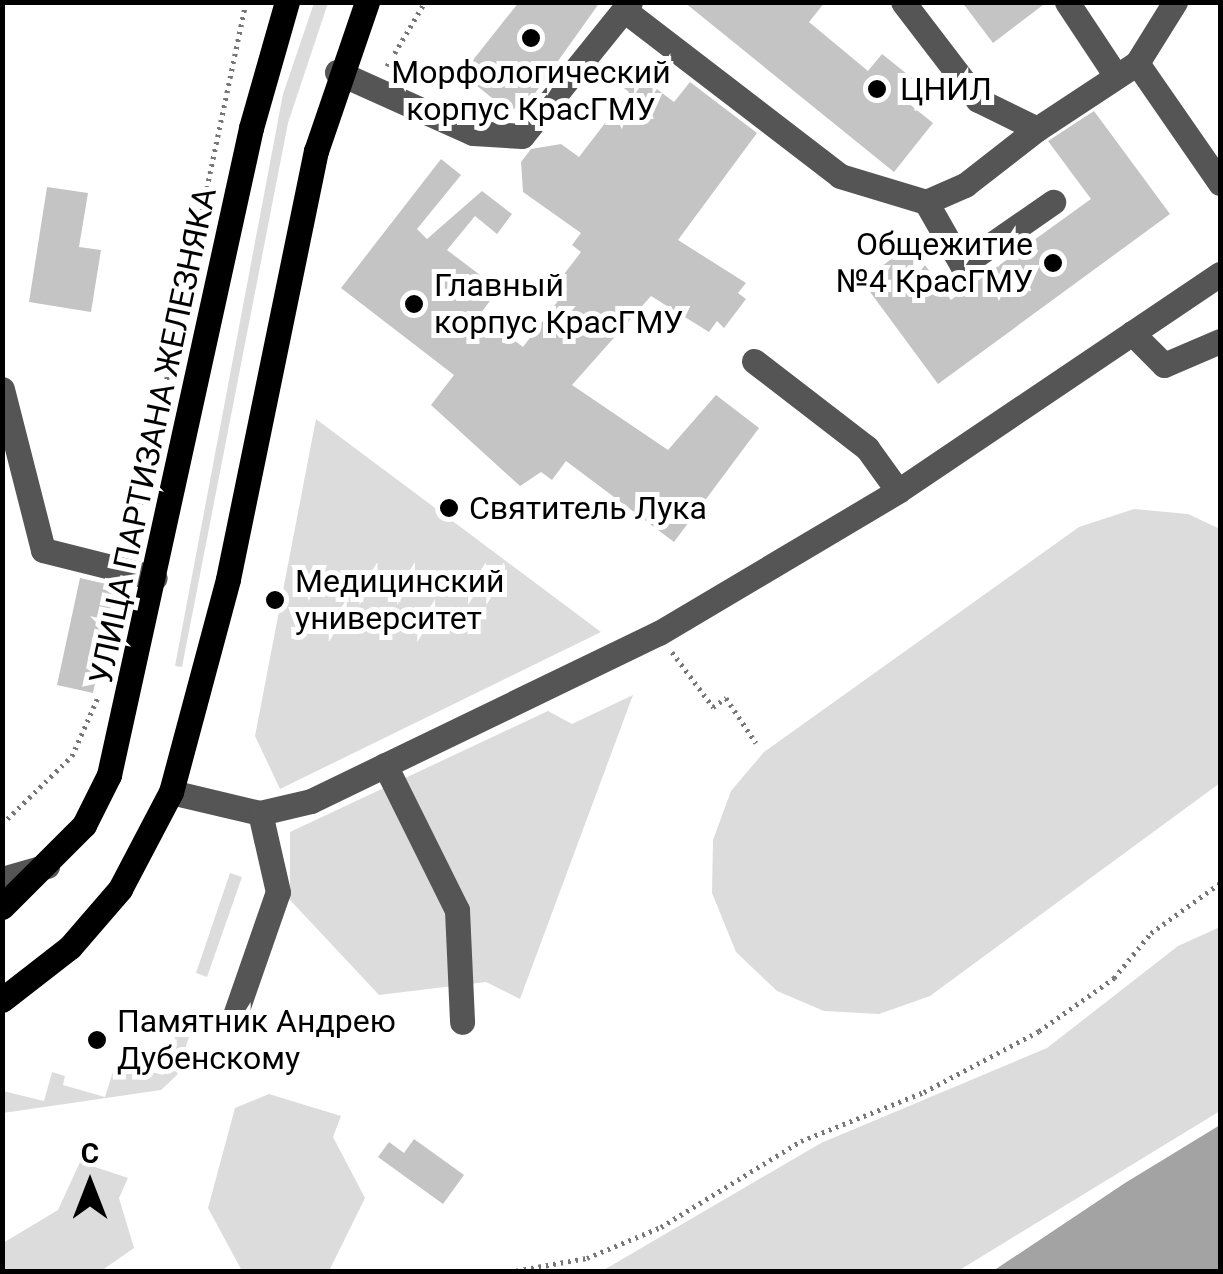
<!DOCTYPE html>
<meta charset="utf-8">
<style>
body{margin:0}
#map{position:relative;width:1223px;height:1274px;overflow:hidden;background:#fff;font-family:Roboto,sans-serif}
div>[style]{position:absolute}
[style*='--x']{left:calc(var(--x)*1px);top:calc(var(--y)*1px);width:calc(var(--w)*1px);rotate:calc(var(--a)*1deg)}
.green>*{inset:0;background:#dcdcdc}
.water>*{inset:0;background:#a3a3a3}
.building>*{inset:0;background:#c4c4c4}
.path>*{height:5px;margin-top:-2.5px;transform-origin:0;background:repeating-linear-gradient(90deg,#777 0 2.5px,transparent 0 7.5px)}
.minor>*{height:25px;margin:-12.5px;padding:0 12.5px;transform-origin:12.5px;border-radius:12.5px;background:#555}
.major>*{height:25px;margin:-12.5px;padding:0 12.5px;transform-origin:12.5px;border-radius:12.5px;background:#000}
.dots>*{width:28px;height:28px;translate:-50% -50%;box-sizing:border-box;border:5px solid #fff;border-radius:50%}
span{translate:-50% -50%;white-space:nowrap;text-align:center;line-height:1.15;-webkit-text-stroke:10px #fff;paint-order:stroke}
.poi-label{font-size:32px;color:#000}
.left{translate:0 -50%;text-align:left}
.right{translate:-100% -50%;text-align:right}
.street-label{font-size:32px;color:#000}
.frame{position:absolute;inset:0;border:5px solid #000;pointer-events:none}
.north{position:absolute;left:40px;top:1134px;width:100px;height:100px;-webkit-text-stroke:8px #fff;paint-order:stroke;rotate:0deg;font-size:28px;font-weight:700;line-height:40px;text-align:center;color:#000}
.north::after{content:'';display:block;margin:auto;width:35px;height:45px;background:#000;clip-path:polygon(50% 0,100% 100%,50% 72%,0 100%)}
</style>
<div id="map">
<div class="green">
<div style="clip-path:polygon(314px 3px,328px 3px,288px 123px,182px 667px,175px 666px,283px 94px)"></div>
<div style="clip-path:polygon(316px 419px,601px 632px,280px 789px,255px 736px)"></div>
<div style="clip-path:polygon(1134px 509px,1188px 514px,1220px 529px,1220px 783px,930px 996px,879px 1014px,824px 1011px,777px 991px,736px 952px,712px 893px,713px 840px,731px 791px,764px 752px,1079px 527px)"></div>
<div style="clip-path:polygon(633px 695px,520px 999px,486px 982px,379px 995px,290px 900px,290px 832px,548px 711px,572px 724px)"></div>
<div style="clip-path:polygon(230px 873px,242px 877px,207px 977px,196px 973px)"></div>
<div style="clip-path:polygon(1220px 927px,1220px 1111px,958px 1271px,602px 1271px,821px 1143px,1047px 1048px,1178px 946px)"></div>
<div style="clip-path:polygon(184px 1010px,196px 1014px,177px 1075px,161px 1090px,3px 1113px,3px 1091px,44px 1101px,52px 1072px,65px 1076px,63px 1085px,105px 1097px,116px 1062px,163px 1075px)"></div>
<div style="clip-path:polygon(269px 1094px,341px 1116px,333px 1137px,365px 1198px,329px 1271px,242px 1271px,208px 1208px,235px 1108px)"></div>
<div style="clip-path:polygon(80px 1162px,128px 1178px,119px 1198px,134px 1248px,101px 1271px,3px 1271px,3px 1243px,58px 1210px)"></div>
</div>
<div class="water">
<div style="clip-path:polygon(1220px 1125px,1220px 1271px,993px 1271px,1125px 1183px)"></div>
</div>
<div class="building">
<div style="clip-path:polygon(519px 2px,600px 2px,531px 99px,525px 95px,511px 113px,462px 74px)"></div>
<div style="clip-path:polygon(684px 2px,825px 2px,809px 22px,868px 71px,882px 54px,912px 78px,898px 95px,933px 123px,894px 172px)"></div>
<div style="clip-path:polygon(962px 2px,1047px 2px,993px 43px)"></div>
<div style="clip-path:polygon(625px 65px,674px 102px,690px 82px,757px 133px,678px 240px,746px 283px,738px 293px,746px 299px,724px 328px,717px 321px,709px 332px,651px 296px,572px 385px,668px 450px,716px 395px,759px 428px,674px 542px,566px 461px,552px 480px,541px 472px,520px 486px,431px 405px,454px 375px,341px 288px,441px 159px,461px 175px,417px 229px,427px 239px,482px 191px,512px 214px,497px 234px,475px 216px,447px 250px,492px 284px,496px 293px,480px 314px,523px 347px,567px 289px,558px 282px,581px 252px,572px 245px,581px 233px,523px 192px,521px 162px,531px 149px,561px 144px,579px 157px,629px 92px,613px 80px)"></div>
<div style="clip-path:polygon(1094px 111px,1170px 214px,938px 384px,862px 281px,910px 245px,951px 300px,1091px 199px,1048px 141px)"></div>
<div style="clip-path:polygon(47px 187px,88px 193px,79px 247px,101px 250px,91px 312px,29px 302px)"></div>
<div style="clip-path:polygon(80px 578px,115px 586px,93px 693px,57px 685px)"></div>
<div style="clip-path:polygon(414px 1139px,464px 1175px,443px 1204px,378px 1157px,389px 1142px,404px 1153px)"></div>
</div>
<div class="path">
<div style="--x:387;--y:66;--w:74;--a:-59.3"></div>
<div style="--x:139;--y:511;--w:520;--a:-78.13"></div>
<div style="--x:672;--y:652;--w:69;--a:53.3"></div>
<div style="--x:713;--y:707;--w:16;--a:-35"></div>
<div style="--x:726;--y:698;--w:54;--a:56.3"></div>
<div style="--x:2;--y:824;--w:98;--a:-44.2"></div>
<div style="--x:72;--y:756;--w:64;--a:-66.2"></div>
<div style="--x:509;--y:1272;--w:79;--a:-10.2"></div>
<div style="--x:587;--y:1258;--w:80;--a:-22.7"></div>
<div style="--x:661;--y:1227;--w:164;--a:-31.6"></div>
<div style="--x:801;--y:1141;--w:132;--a:-21.7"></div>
<div style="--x:924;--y:1092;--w:130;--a:-27.9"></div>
<div style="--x:1039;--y:1031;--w:92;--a:-35.2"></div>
<div style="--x:1114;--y:978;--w:58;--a:-50.6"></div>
<div style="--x:1151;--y:933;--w:85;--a:-35.9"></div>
</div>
<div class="minor">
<div style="--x:1067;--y:2;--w:89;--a:56.5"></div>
<div style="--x:624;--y:10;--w:272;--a:37.5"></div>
<div style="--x:840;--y:176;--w:90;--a:16.8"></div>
<div style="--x:926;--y:202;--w:43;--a:-23.6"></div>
<div style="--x:965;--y:185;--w:91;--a:-37.9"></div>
<div style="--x:1037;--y:129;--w:66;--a:-153.8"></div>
<div style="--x:978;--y:100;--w:123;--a:-127.4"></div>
<div style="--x:1137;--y:63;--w:146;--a:55.3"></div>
<div style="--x:337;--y:72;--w:149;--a:24.2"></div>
<div style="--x:473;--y:133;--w:49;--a:3.5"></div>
<div style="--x:522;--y:136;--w:172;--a:-51.1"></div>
<div style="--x:1037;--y:129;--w:120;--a:-33.4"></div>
<div style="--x:1137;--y:63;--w:72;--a:-58.1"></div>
<div style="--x:926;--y:202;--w:73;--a:60.3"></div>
<div style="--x:962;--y:265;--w:111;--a:-34.7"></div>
<div style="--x:1132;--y:333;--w:45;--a:45"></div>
<div style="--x:1164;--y:365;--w:61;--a:-23.2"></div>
<div style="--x:754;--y:361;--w:143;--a:37.6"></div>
<div style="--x:867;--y:448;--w:53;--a:54.2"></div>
<div style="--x:2;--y:389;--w:166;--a:75.7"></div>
<div style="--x:43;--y:550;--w:115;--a:14"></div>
<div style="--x:385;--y:765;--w:162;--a:63.6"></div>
<div style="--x:457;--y:910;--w:112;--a:87.4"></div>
<div style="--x:171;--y:792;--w:91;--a:13.3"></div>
<div style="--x:260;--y:813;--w:52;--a:-13.2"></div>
<div style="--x:311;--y:801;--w:386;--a:-25.8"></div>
<div style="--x:659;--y:633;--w:278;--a:-30.7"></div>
<div style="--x:898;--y:491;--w:388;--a:-34"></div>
<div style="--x:2;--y:879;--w:47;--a:-16.1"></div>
<div style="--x:234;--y:1018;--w:133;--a:-70.8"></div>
<div style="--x:278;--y:892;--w:81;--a:-102.8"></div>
</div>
<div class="major">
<div style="--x:2;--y:907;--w:116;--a:-45"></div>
<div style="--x:84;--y:825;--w:56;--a:-63.4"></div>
<div style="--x:109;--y:775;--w:662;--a:-77.62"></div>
<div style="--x:251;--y:128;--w:131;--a:-74.1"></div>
<div style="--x:2;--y:1000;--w:86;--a:-37.9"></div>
<div style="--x:70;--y:947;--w:77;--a:-49.2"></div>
<div style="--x:120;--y:889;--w:110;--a:-62.3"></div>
<div style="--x:171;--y:792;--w:220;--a:-75"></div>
<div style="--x:228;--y:579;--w:437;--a:-78.4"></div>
<div style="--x:316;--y:151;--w:157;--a:-71.1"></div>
</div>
<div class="dots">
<div style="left:531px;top:38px;background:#000"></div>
<div style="left:877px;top:89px;background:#000"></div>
<div style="left:1053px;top:263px;background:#000"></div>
<div style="left:414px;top:304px;background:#000"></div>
<div style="left:449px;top:508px;background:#000"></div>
<div style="left:275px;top:600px;background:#000"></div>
<div style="left:97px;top:1040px;background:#000"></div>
</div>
<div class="poi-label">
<span style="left:531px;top:91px">Морфологический<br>корпус КрасГМУ</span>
<span class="left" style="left:900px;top:89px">ЦНИЛ</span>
<span class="right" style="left:1033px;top:263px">Общежитие<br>№4 КрасГМУ</span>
<span class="left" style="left:434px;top:304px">Главный<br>корпус КрасГМУ</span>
<span class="left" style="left:469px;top:508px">Святитель Лука</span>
<span class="left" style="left:295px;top:600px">Медицинский<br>университет</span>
<span class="left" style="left:117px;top:1040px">Памятник Андрею<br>Дубенскому</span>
</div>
<div class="street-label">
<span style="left:153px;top:436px;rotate:-78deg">УЛИЦА ПАРТИЗАНА ЖЕЛЕЗНЯКА</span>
</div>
<div class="frame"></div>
<div class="north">С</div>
</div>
